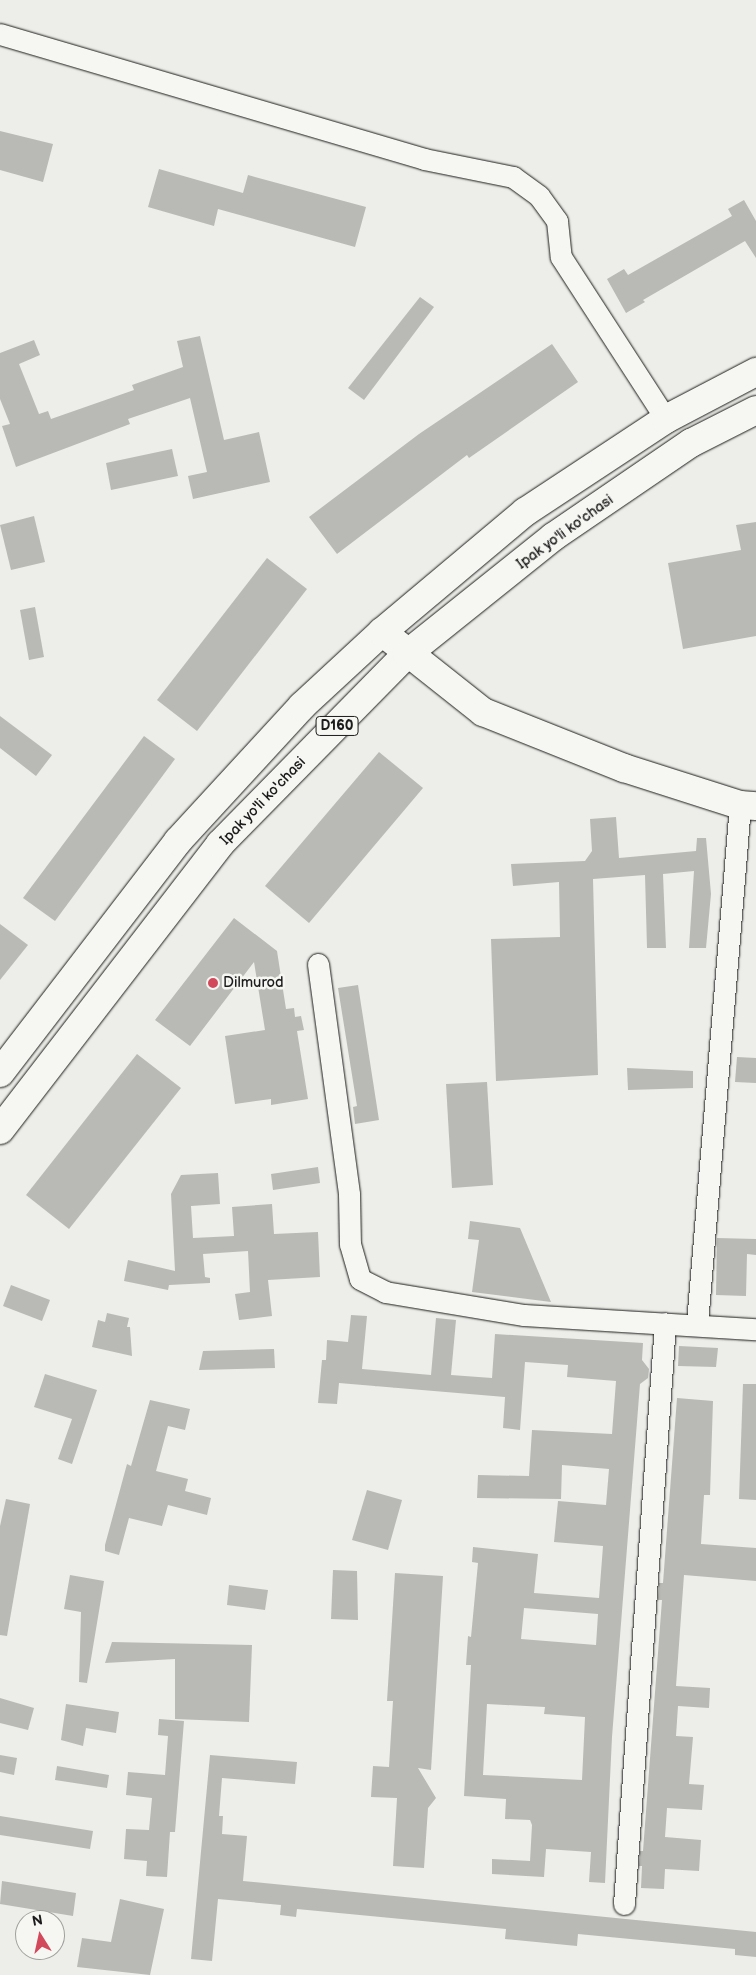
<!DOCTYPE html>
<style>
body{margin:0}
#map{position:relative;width:756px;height:1975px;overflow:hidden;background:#edede9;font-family:"Balsamiq Sans",sans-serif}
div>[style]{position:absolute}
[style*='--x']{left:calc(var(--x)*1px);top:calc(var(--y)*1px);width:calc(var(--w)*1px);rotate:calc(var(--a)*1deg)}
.building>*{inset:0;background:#b9b9b6}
.roads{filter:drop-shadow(0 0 1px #1c1c1c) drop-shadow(0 0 1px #1c1c1c)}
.minor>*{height:21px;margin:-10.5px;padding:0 10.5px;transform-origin:10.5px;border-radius:10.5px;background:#f6f6f2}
.secondary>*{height:28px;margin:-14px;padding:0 14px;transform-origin:14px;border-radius:14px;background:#f6f6f2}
.primary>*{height:28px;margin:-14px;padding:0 14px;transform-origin:14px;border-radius:14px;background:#f6f6f2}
.dots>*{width:14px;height:14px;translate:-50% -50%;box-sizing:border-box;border:2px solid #f6f6f2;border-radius:50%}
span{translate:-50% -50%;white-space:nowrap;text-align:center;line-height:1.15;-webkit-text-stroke:5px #f6f6f2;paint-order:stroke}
.shield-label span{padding:1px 4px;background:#f6f6f2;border:1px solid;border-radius:4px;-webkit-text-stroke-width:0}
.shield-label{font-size:14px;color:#1c1c1c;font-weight:700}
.street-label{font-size:15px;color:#1c1c1c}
.poi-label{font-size:15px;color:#1c1c1c}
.left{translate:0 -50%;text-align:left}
.north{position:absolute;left:15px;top:1910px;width:50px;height:50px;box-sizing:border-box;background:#f6f6f2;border:1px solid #9f9f9c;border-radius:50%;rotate:350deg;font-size:14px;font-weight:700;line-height:20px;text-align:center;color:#1c1c1c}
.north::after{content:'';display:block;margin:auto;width:18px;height:22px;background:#d1495b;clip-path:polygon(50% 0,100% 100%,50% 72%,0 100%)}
</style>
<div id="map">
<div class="building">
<div style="clip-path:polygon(0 131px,53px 144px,43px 182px,0 170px)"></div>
<div style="clip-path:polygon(159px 169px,243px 193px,248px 175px,366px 207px,355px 247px,218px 209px,214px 226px,148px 207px)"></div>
<div style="clip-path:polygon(744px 200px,756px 221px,756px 258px,745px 241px,643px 300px,645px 302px,626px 313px,607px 279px,624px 269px,628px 275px,732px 216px,728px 209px)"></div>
<div style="clip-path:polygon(420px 297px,434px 307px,364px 400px,348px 388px)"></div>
<div style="clip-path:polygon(200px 336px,224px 440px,259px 432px,270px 482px,193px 499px,188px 476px,207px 472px,190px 398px,128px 419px,130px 424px,16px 467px,2px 426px,10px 424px,0 399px,0 353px,34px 340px,40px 355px,19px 364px,39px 414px,48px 411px,51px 419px,134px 390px,132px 385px,183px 367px,177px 341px)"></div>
<div style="clip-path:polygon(552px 344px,578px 382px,469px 458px,467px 455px,337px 554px,309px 517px,419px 434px)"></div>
<div style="clip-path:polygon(172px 449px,178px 476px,111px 490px,106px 463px)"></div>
<div style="clip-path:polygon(34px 516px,45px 562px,11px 570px,0 525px)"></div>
<div style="clip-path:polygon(756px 522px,756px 636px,683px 649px,668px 563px,741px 550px,736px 525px)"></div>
<div style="clip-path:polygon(267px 558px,307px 589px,197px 731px,157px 700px)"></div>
<div style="clip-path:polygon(35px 607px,44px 657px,29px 660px,20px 610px)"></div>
<div style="clip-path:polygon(0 716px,52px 755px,36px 776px,0 748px)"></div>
<div style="clip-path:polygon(144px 736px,175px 759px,55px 921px,23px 898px)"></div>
<div style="clip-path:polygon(379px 752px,423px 788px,309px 923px,265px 886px)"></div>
<div style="clip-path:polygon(616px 817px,619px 858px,696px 851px,697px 838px,706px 838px,711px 894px,706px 948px,689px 948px,694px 871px,663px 874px,666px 948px,647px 948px,645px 875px,593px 879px,598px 1075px,496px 1081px,491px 939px,560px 937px,559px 882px,513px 886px,511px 864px,585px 861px,592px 851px,590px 819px)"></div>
<div style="clip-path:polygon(234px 918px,277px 951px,286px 1009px,294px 1008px,295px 1017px,301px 1016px,304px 1030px,297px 1031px,308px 1099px,271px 1105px,271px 1099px,235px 1104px,225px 1036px,265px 1030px,254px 962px,190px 1046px,155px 1020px)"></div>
<div style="clip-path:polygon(0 924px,28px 945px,0 980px)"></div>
<div style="clip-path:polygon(358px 985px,379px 1120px,355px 1124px,353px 1107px,357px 1106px,338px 988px)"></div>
<div style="clip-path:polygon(137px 1054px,181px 1088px,69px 1229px,26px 1195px)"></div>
<div style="clip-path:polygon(737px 1057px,756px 1058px,756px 1083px,735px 1082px)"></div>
<div style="clip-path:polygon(627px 1068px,693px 1071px,693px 1088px,628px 1090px)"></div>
<div style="clip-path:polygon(487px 1082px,493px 1185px,452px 1188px,446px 1084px)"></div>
<div style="clip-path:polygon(318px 1167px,320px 1183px,273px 1190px,271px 1174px)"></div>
<div style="clip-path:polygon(218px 1173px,220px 1204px,191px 1206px,193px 1238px,234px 1236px,232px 1207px,272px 1204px,274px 1234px,318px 1232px,320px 1277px,268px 1280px,272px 1316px,239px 1320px,235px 1294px,250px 1292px,248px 1251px,203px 1254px,205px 1277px,210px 1278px,210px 1283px,169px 1285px,168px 1290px,124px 1281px,128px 1260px,175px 1271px,171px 1194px,181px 1175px)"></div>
<div style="clip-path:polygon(470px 1221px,520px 1228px,551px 1302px,472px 1292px,479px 1240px,468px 1239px)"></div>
<div style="clip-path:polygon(717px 1238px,756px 1239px,756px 1255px,747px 1254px,746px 1296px,716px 1295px)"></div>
<div style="clip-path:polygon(11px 1285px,50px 1300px,42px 1321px,3px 1306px)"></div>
<div style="clip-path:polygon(107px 1313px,129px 1318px,127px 1327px,130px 1327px,132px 1356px,92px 1347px,98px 1320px,105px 1322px)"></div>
<div style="clip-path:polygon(evenodd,351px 1315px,367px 1316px,362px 1369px,431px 1375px,436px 1318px,456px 1320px,451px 1375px,492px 1378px,495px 1334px,643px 1343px,642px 1360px,649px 1369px,648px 1378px,640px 1384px,612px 1737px,605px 1883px,589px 1882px,591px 1852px,546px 1849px,544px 1877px,492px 1874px,492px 1859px,530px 1861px,532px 1825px,530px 1820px,505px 1819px,506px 1799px,464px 1796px,471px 1665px,466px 1665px,468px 1636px,471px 1637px,478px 1563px,472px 1562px,473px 1547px,538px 1554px,534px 1593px,599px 1598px,603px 1546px,554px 1542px,558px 1501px,606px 1505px,609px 1469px,562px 1465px,561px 1499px,477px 1498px,478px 1475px,529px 1476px,532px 1430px,612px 1434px,616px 1381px,567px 1377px,568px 1365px,525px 1362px,520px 1430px,503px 1428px,505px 1397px,339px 1383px,337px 1404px,318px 1403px,322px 1360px,326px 1360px,327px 1340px,348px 1342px,351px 1315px,524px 1608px,598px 1614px,596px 1645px,521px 1639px,524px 1608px,351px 1315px,487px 1704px,545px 1707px,544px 1714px,585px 1717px,582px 1780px,483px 1775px,487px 1704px)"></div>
<div style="clip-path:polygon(679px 1346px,718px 1348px,716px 1367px,678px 1366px)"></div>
<div style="clip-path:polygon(274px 1349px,275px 1368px,199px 1370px,203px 1351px)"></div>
<div style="clip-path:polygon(45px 1374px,97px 1390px,72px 1464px,58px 1459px,72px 1419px,34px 1407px)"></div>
<div style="clip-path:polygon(743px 1384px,756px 1384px,756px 1500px,739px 1499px)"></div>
<div style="clip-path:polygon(677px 1398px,713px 1401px,710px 1495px,704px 1495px,701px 1544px,756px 1548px,756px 1581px,684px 1575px,676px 1686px,710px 1688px,709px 1708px,678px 1706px,676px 1736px,693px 1737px,689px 1784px,704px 1785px,702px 1810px,667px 1808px,665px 1837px,701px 1840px,699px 1871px,665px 1869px,664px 1889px,641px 1888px,642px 1866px,639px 1866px,640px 1851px,643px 1851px,662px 1600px,658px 1600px,659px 1583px,663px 1583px)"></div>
<div style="clip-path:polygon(150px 1400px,190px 1409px,185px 1430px,168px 1426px,156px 1471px,188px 1479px,185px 1491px,211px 1498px,207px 1515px,168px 1505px,162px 1526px,129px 1518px,119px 1555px,105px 1551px,105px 1545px,127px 1464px,131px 1466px)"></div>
<div style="clip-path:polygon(367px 1490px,402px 1500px,388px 1550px,352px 1540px)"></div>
<div style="clip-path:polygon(6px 1499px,30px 1504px,7px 1636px,0 1635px,0 1526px)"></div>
<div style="clip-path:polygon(333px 1570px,357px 1571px,358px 1620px,331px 1619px)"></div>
<div style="clip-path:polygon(395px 1573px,443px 1576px,431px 1770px,418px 1768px,436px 1798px,428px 1808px,424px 1868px,393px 1866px,397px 1798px,371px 1797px,373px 1766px,389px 1767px,393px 1701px,387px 1701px)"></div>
<div style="clip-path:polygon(70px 1575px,104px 1581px,87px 1683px,79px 1682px,81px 1612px,64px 1609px)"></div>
<div style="clip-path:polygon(229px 1585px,268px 1590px,265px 1610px,227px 1605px)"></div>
<div style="clip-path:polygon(112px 1642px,252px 1645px,249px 1722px,175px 1719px,175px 1659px,105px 1663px)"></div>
<div style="clip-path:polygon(0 1698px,34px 1708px,28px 1730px,0 1723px)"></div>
<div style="clip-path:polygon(66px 1704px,119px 1712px,116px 1733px,86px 1728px,83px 1746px,61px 1740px)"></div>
<div style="clip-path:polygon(159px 1719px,184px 1721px,175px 1832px,170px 1832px,167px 1877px,146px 1876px,147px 1861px,124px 1859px,126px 1829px,149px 1830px,152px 1798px,126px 1795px,128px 1772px,165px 1775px,168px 1736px,158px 1735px)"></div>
<div style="clip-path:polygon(0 1755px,17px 1758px,14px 1775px,0 1772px)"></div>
<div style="clip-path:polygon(210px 1755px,297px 1762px,295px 1784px,222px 1778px,219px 1816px,223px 1816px,222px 1834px,247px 1836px,243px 1881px,756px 1932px,756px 1957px,735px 1955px,735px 1949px,578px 1934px,577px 1946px,505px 1939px,506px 1929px,297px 1909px,296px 1917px,280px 1915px,281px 1905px,218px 1899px,212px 1961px,191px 1959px)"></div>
<div style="clip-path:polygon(57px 1766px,109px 1775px,107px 1788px,55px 1780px)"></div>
<div style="clip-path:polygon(0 1816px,93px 1831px,90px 1849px,0 1835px)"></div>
<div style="clip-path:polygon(2px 1881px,76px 1893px,73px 1916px,0 1904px)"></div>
<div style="clip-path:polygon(120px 1899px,164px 1909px,150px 1975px,77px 1967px,82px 1938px,111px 1942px)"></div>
</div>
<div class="roads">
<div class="minor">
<div style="--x:0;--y:34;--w:442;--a:16.4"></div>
<div style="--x:424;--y:159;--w:91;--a:11.4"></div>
<div style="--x:513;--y:177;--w:32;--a:36"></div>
<div style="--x:539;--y:196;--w:31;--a:54"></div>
<div style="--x:557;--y:221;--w:36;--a:84"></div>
<div style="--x:561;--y:257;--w:193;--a:57.1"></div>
<div style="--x:318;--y:964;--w:232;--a:82.3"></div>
<div style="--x:349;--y:1194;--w:50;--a:88.9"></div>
<div style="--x:350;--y:1244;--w:36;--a:74"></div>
<div style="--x:360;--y:1279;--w:28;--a:27"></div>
<div style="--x:385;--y:1292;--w:141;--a:9.4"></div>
<div style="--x:524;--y:1315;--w:232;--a:3.5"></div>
<div style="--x:697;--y:1323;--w:520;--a:-85.25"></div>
<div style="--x:624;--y:1904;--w:582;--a:-85.96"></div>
</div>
<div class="secondary">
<div style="--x:382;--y:632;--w:129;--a:38.4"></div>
<div style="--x:483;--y:712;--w:152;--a:21.7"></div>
<div style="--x:624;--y:768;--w:122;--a:17.7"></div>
<div style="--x:740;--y:805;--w:16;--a:4"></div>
</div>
<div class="primary">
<div style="--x:0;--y:1073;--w:292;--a:-52.5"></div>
<div style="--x:178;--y:841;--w:183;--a:-47.4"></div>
<div style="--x:302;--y:706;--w:109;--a:-42.8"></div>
<div style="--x:382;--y:632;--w:187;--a:-40"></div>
<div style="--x:525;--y:512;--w:169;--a:-33.4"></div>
<div style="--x:666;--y:419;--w:102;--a:-27.6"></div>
<div style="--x:0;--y:1130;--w:361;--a:-52.4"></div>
<div style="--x:220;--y:844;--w:267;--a:-45.5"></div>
<div style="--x:407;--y:654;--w:187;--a:-38.7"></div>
<div style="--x:553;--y:537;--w:167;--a:-34.3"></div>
<div style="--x:691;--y:443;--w:73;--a:-26.9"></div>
</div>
</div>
<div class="dots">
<div style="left:213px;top:983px;background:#d1495b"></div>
</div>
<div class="shield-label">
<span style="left:337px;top:726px">D160</span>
</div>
<div class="street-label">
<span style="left:565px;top:532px;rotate:-36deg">Ipak yo'li ko'chasi</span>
<span style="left:263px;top:801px;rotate:-46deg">Ipak yo'li ko'chasi</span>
</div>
<div class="poi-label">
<span class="left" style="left:223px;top:983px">Dilmurod</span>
</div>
<div class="north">N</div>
</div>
